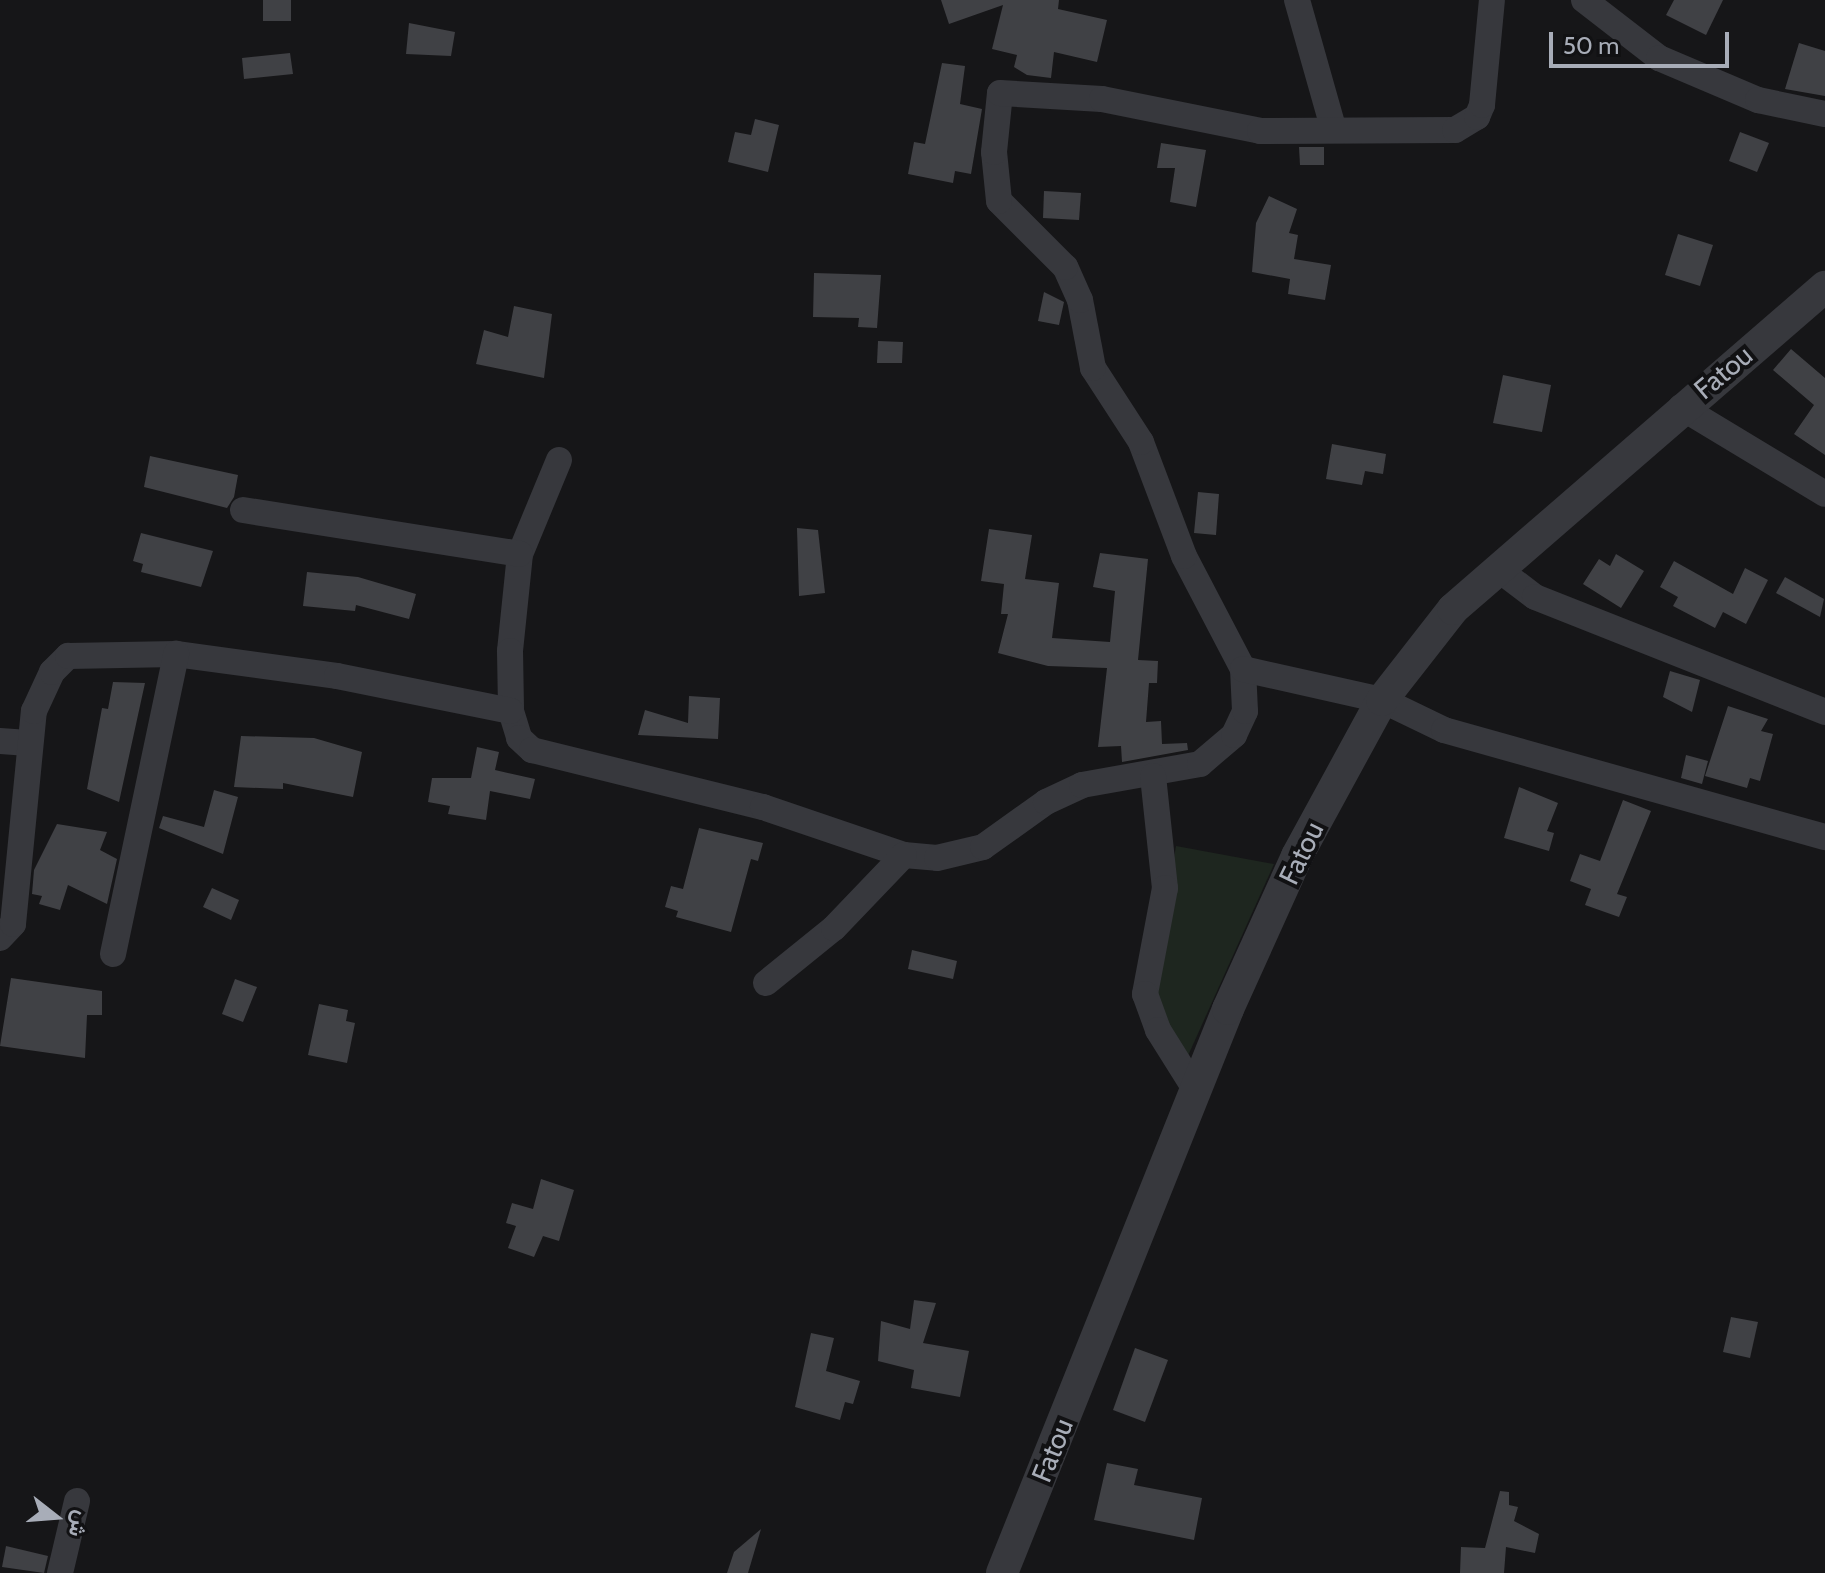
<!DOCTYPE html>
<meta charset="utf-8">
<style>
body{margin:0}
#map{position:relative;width:1825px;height:1573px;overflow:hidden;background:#161618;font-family:Cabin,Vazirmatn,sans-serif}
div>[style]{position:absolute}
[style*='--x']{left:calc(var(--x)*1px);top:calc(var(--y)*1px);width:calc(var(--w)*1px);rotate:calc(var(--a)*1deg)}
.green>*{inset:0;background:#1e261f}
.building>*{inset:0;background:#404145}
.minor>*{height:26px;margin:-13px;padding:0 13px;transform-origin:13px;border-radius:13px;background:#37383d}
.tertiary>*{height:32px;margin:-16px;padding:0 16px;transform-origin:16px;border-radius:16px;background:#37383d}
span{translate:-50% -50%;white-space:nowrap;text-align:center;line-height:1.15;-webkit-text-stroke:8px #111113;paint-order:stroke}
.street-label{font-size:28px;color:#a8adb8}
.north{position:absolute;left:16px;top:1477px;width:80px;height:80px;-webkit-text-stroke:6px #111113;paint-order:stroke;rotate:107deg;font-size:22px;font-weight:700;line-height:32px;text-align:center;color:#a8adb8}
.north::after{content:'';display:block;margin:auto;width:28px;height:36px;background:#a8adb8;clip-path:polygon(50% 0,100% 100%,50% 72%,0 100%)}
.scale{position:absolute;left:1549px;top:32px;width:180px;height:36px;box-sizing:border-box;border:4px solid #a8adb8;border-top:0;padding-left:10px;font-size:24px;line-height:28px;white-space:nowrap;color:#a8adb8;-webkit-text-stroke:6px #111113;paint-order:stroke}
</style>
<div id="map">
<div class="green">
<div style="clip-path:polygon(1176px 846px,1274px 864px,1187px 1058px,1150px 1004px)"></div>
</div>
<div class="building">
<div style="clip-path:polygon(263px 0,291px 0,291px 21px,263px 21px)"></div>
<div style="clip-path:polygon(941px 0,1059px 0,1058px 9px,1107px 20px,1097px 62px,1054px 52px,1051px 78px,1027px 75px,1014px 67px,1017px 55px,992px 49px,1003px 5px,949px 24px)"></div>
<div style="clip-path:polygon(1674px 0,1723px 0,1706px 35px,1666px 15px)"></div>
<div style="clip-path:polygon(409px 23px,455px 32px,451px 56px,406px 54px)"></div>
<div style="clip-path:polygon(1799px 43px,1825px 51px,1825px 96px,1785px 89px)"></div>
<div style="clip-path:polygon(290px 53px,293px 74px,244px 79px,242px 58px)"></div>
<div style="clip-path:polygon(942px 63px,965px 66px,960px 104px,982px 109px,971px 174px,955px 171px,953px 183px,908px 174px,914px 142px,925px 144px)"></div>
<div style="clip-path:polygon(755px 119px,779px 125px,768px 172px,728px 162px,735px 132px,751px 135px)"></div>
<div style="clip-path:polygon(1740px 132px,1769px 143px,1757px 172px,1729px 161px)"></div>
<div style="clip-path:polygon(1161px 143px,1206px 150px,1196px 207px,1170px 202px,1175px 168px,1157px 168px)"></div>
<div style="clip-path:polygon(1299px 147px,1324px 147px,1324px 165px,1300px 165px)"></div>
<div style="clip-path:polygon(1044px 191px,1081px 193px,1079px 220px,1043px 218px)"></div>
<div style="clip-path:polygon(1269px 196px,1297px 209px,1289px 233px,1298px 235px,1294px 259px,1331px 265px,1325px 300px,1288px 294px,1290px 279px,1252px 272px,1256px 223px)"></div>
<div style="clip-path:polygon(1678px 234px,1713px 245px,1700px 286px,1665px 275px)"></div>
<div style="clip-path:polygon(814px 273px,881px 275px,877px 328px,858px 327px,859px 318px,813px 317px)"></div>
<div style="clip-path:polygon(1044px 292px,1064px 302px,1059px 325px,1038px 321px)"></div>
<div style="clip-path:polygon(514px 306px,552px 314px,544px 378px,476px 364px,484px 330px,508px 337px)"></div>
<div style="clip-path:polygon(878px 341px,903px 342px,902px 363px,877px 363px)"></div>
<div style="clip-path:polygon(1791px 349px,1825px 378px,1825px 455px,1794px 434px,1814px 405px,1773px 370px)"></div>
<div style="clip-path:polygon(1503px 375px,1551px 385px,1542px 432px,1493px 423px)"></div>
<div style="clip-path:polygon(1332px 444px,1386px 454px,1383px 474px,1365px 471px,1362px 485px,1326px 479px)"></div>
<div style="clip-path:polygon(150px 456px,238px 475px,234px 497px,227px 508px,144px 487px)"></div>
<div style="clip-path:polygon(1198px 492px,1219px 494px,1216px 535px,1194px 533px)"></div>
<div style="clip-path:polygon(797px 528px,818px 530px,825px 593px,799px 596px)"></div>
<div style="clip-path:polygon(989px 529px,1032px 535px,1025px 579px,1059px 583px,1052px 638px,1110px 642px,1115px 591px,1093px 587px,1100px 553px,1148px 559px,1138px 660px,1158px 661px,1157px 683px,1149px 683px,1146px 722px,1161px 721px,1162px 744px,1187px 743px,1188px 750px,1122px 762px,1121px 746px,1098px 747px,1107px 668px,1048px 666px,998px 653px,1008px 614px,1001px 614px,1004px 584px,981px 581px)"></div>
<div style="clip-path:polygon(141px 533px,213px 551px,201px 587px,141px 572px,143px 564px,133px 561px)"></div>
<div style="clip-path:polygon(1616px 554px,1644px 571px,1621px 608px,1583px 584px,1599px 559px,1610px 566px)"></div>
<div style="clip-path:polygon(1674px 561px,1733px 594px,1745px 568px,1768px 580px,1746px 624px,1723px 612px,1715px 628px,1673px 606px,1678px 597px,1660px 587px)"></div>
<div style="clip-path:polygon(307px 572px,358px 577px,416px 594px,409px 619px,356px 605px,355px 611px,303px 606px)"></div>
<div style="clip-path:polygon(1785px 577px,1824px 599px,1820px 617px,1776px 593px)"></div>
<div style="clip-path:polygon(1670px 671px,1700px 680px,1692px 712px,1663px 697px)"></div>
<div style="clip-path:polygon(113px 682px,145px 683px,119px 802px,87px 789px,102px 708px,108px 709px)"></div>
<div style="clip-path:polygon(689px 696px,720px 698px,718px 739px,638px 735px,645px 710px,688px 723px)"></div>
<div style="clip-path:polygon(1728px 706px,1768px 719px,1761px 731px,1773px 734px,1760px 781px,1750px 778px,1747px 788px,1705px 776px)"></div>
<div style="clip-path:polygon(241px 736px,314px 738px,362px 752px,353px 797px,283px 783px,283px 789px,234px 787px)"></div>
<div style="clip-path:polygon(477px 747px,499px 752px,495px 770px,535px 779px,530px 799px,490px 791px,486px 820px,448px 814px,450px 806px,428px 802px,432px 778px,471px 778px)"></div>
<div style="clip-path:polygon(1686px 755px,1708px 761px,1702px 784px,1681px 778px)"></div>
<div style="clip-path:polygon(1519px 787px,1558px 803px,1547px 831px,1554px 833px,1549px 851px,1504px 838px)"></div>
<div style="clip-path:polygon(214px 790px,238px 797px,223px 854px,159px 828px,163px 816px,204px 827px)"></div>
<div style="clip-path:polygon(1623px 800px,1651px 811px,1617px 894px,1627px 897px,1619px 917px,1585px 905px,1591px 889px,1570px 881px,1580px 854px,1600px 861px)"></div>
<div style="clip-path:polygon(57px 824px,107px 832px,100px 850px,117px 859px,107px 904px,68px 885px,60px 910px,39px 904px,42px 896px,32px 894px,34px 870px)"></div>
<div style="clip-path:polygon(699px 828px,763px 843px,758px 861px,751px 859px,731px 932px,676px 917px,678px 911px,665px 907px,671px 886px,683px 889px)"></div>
<div style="clip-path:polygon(212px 888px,239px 900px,231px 920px,203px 907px)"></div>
<div style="clip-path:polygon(912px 950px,957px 961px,953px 979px,908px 969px)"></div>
<div style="clip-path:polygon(11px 978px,102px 991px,102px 1015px,87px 1015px,85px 1058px,0 1046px)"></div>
<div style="clip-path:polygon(235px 979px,257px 987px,243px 1022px,222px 1014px)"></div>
<div style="clip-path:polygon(319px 1004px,348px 1010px,346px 1021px,355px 1023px,347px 1063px,308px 1055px)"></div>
<div style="clip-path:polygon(541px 1179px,574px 1190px,559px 1241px,543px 1236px,534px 1257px,508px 1248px,516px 1226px,506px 1223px,512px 1203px,533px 1209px)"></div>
<div style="clip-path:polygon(914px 1300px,936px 1303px,923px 1343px,969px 1351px,960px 1397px,911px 1388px,914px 1370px,878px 1361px,881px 1321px,910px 1329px)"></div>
<div style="clip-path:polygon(1731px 1317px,1758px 1322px,1750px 1358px,1723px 1352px)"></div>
<div style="clip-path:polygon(811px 1333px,834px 1338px,826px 1371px,860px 1381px,853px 1404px,845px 1402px,840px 1420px,795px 1407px)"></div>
<div style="clip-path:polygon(1135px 1348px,1168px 1360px,1145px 1422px,1113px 1410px)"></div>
<div style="clip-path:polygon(1107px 1463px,1138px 1469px,1134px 1485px,1202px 1498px,1194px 1540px,1094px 1520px)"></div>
<div style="clip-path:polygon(1500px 1491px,1509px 1492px,1509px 1505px,1518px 1507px,1514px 1521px,1539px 1534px,1535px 1553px,1506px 1547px,1504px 1573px,1460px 1573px,1461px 1547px,1485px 1548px)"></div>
<div style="clip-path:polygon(761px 1529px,748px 1573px,727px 1573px,734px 1552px)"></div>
<div style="clip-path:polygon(6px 1546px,48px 1556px,44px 1573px,2px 1567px)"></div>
</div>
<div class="minor">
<div style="--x:1297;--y:0;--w:132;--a:74.2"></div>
<div style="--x:1584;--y:0;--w:95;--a:37.7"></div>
<div style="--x:1659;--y:58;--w:108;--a:23"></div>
<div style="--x:1758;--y:100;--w:68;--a:11.8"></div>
<div style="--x:1681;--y:407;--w:168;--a:31.1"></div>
<div style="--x:559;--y:460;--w:102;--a:112.5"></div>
<div style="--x:520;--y:554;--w:98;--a:95.9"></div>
<div style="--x:510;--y:651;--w:60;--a:89"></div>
<div style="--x:511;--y:711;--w:28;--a:73"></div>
<div style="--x:519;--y:738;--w:18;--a:43"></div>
<div style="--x:532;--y:750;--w:238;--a:13.9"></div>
<div style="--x:763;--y:807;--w:149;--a:18.8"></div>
<div style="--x:904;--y:855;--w:33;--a:5"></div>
<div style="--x:937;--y:858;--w:47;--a:-13.4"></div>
<div style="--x:983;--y:847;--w:77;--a:-35.5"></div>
<div style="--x:1046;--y:802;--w:40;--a:-25"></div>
<div style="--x:1082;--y:785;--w:120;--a:-10.1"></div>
<div style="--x:1200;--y:764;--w:45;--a:-40.5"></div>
<div style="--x:1234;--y:735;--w:26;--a:-65"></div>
<div style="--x:1245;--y:711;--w:42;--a:-92.7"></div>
<div style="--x:1243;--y:669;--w:127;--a:-117.6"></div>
<div style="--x:1184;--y:556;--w:122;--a:-110.7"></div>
<div style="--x:1141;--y:442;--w:88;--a:-123"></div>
<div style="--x:1093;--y:368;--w:69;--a:-100.8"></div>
<div style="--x:1080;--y:300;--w:36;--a:-114"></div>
<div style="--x:1065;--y:267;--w:93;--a:-135"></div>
<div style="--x:999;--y:201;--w:49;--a:-95.8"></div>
<div style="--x:994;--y:152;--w:59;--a:-84.2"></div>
<div style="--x:1000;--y:93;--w:102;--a:3.4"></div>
<div style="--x:1102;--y:99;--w:161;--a:11.4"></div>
<div style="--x:1260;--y:131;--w:195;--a:-0.3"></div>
<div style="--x:1455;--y:130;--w:26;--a:-31"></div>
<div style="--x:1477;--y:117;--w:13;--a:-67"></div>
<div style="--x:1482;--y:105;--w:105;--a:-84.6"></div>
<div style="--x:243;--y:510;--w:280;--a:9"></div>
<div style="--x:1498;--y:569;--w:46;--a:37.1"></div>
<div style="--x:1535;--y:597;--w:312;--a:21.6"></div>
<div style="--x:1243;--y:669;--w:142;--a:12.6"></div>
<div style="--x:1382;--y:700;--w:69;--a:25.8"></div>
<div style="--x:1444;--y:730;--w:396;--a:15.7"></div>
<div style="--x:0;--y:741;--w:28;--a:4"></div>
<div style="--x:1153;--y:776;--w:113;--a:83.9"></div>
<div style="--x:1165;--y:888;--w:108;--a:100.7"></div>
<div style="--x:1145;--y:994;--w:38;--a:70"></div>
<div style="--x:1158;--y:1030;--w:70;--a:57.9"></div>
<div style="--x:0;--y:938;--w:19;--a:-47"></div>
<div style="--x:13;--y:924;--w:214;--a:-84.4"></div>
<div style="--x:34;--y:711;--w:43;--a:-65.2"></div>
<div style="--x:52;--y:672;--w:23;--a:-45"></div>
<div style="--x:68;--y:656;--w:108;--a:-1.1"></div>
<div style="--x:176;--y:654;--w:162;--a:7.8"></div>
<div style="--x:337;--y:676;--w:177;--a:11.4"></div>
<div style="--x:113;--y:954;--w:307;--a:-78.1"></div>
<div style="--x:766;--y:983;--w:87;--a:-39"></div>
<div style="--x:834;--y:928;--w:101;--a:-46.2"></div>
<div style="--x:60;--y:1573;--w:74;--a:-76.7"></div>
</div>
<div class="tertiary">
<div style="--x:1002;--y:1573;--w:608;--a:-68.16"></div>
<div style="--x:1228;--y:1009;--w:168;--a:-65.7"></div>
<div style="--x:1297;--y:856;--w:178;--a:-61.4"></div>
<div style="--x:1382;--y:700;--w:115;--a:-52"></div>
<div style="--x:1453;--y:609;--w:492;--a:-40.9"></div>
</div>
<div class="street-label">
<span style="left:1723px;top:372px;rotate:-40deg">Fatou</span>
<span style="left:1301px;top:853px;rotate:-64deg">Fatou</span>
<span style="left:1052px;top:1450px;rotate:-68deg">Fatou</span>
</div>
<div class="north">ش</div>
<div class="scale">50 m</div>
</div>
